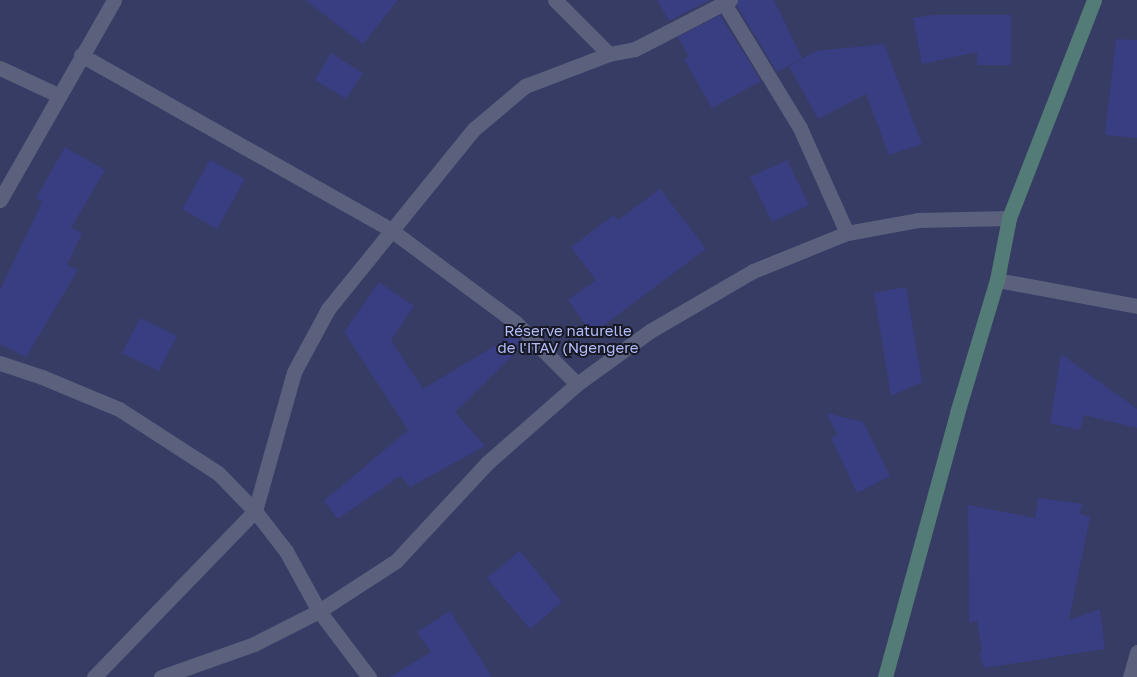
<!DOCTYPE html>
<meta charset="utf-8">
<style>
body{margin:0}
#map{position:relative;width:1137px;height:677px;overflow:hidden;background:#2b2e49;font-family:"Golos Text",sans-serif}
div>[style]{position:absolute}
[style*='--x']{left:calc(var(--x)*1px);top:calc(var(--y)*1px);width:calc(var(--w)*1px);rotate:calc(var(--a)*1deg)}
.green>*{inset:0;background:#373c65}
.building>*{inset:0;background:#393d81}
.street>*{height:15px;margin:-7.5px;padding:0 7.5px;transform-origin:7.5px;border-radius:7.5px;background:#5b607d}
.secondary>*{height:15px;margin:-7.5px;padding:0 7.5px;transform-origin:7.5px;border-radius:7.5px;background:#547c77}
span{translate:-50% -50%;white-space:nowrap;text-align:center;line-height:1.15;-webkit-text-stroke:4px #161824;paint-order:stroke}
.park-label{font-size:15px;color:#b4bdf9}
</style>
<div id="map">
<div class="green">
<div style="clip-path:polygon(0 0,1137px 0,1137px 677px,0 677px)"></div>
</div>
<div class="building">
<div style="clip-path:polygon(305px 0,398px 0,363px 44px)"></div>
<div style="clip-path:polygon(657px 0,710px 0,669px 21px)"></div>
<div style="clip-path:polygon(739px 0,774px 0,802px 58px,777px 72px,737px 6px)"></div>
<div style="clip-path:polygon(720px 15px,761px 81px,712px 108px,684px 59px,689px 57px,678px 37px)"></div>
<div style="clip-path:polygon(933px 15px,1011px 15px,1011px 65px,977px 65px,977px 52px,922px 64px,913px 18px)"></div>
<div style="clip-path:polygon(1116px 39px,1137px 40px,1137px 138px,1105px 135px)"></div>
<div style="clip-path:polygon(884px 44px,922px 144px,889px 155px,866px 94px,818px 119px,789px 66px,816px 51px)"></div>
<div style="clip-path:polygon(331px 53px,363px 73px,346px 99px,315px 80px)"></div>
<div style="clip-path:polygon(65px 147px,105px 170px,71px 228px,82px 233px,67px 265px,78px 270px,26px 357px,0 344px,0 290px,42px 202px,36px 198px)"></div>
<div style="clip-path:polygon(210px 160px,245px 179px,217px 229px,182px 209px)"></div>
<div style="clip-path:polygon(787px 160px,809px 205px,772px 222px,750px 177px)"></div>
<div style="clip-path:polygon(660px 189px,706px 249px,592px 334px,568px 300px,596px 280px,571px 247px,614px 215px,618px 220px)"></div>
<div style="clip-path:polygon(379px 282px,414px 306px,391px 340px,423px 389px,514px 334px,524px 344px,455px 412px,485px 446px,410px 487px,400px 476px,338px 519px,324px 501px,408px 430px,344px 332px)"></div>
<div style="clip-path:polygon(906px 287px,922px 382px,891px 396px,874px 293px)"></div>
<div style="clip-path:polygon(140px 318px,177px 336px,159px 371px,122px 353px)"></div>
<div style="clip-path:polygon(1061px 354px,1137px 409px,1137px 428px,1084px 415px,1080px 430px,1050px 423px)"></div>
<div style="clip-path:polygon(827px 413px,863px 422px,890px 476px,857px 493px,831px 438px,837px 435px)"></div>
<div style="clip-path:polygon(1038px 498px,1083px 504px,1079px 513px,1090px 517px,1069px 620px,1100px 609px,1105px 649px,984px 668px,979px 653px,982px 652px,977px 621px,969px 623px,968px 505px,1035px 518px)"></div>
<div style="clip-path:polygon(520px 551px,562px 602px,530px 629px,487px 578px)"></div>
<div style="clip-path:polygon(450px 611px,492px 677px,390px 677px,431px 652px,417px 632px)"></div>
</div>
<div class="street">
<div style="--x:555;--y:0;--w:76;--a:45"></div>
<div style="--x:722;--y:0;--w:150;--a:58.6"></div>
<div style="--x:800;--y:128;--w:115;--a:65.9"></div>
<div style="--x:81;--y:55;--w:356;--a:29.4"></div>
<div style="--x:391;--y:230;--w:156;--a:36.6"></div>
<div style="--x:516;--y:323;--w:86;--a:45"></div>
<div style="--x:0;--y:68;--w:64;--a:25"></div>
<div style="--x:0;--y:200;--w:230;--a:-60.3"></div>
<div style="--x:997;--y:280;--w:142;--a:10.5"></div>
<div style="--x:0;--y:363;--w:44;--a:18.4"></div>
<div style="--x:42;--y:377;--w:83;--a:22.6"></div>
<div style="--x:119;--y:409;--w:118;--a:32.9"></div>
<div style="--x:218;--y:473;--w:53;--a:45.8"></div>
<div style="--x:255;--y:511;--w:51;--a:52.2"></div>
<div style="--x:286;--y:551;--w:68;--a:61.2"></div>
<div style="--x:319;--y:611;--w:83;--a:52.9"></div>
<div style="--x:94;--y:677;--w:231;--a:-45.9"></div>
<div style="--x:255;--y:511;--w:144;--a:-74.3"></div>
<div style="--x:294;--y:372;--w:72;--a:-61.6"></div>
<div style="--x:328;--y:309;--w:232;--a:-51"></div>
<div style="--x:474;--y:129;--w:67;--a:-40.1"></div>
<div style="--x:525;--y:86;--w:90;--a:-20.9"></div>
<div style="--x:609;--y:54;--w:26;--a:-11"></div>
<div style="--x:635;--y:49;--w:107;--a:-27.3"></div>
<div style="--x:161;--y:677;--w:99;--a:-19.5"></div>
<div style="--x:254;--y:644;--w:73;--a:-26.9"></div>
<div style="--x:319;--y:611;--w:92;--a:-33"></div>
<div style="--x:396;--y:561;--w:134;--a:-47.1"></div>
<div style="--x:487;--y:463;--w:120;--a:-41.3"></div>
<div style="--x:577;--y:384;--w:90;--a:-36"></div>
<div style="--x:650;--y:331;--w:119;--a:-30.2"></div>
<div style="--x:753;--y:271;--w:101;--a:-22"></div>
<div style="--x:847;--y:233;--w:72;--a:-10.4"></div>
<div style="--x:918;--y:220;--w:91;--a:-1.3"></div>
<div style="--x:1130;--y:677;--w:26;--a:-74"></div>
</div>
<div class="secondary">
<div style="--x:885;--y:677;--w:274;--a:-74.7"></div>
<div style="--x:957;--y:413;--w:139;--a:-73.3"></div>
<div style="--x:997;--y:280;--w:63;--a:-79"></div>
<div style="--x:1009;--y:218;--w:234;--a:-68.7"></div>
</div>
<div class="park-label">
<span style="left:568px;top:339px">Réserve naturelle<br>de l'ITAV (Ngengere</span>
</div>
</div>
